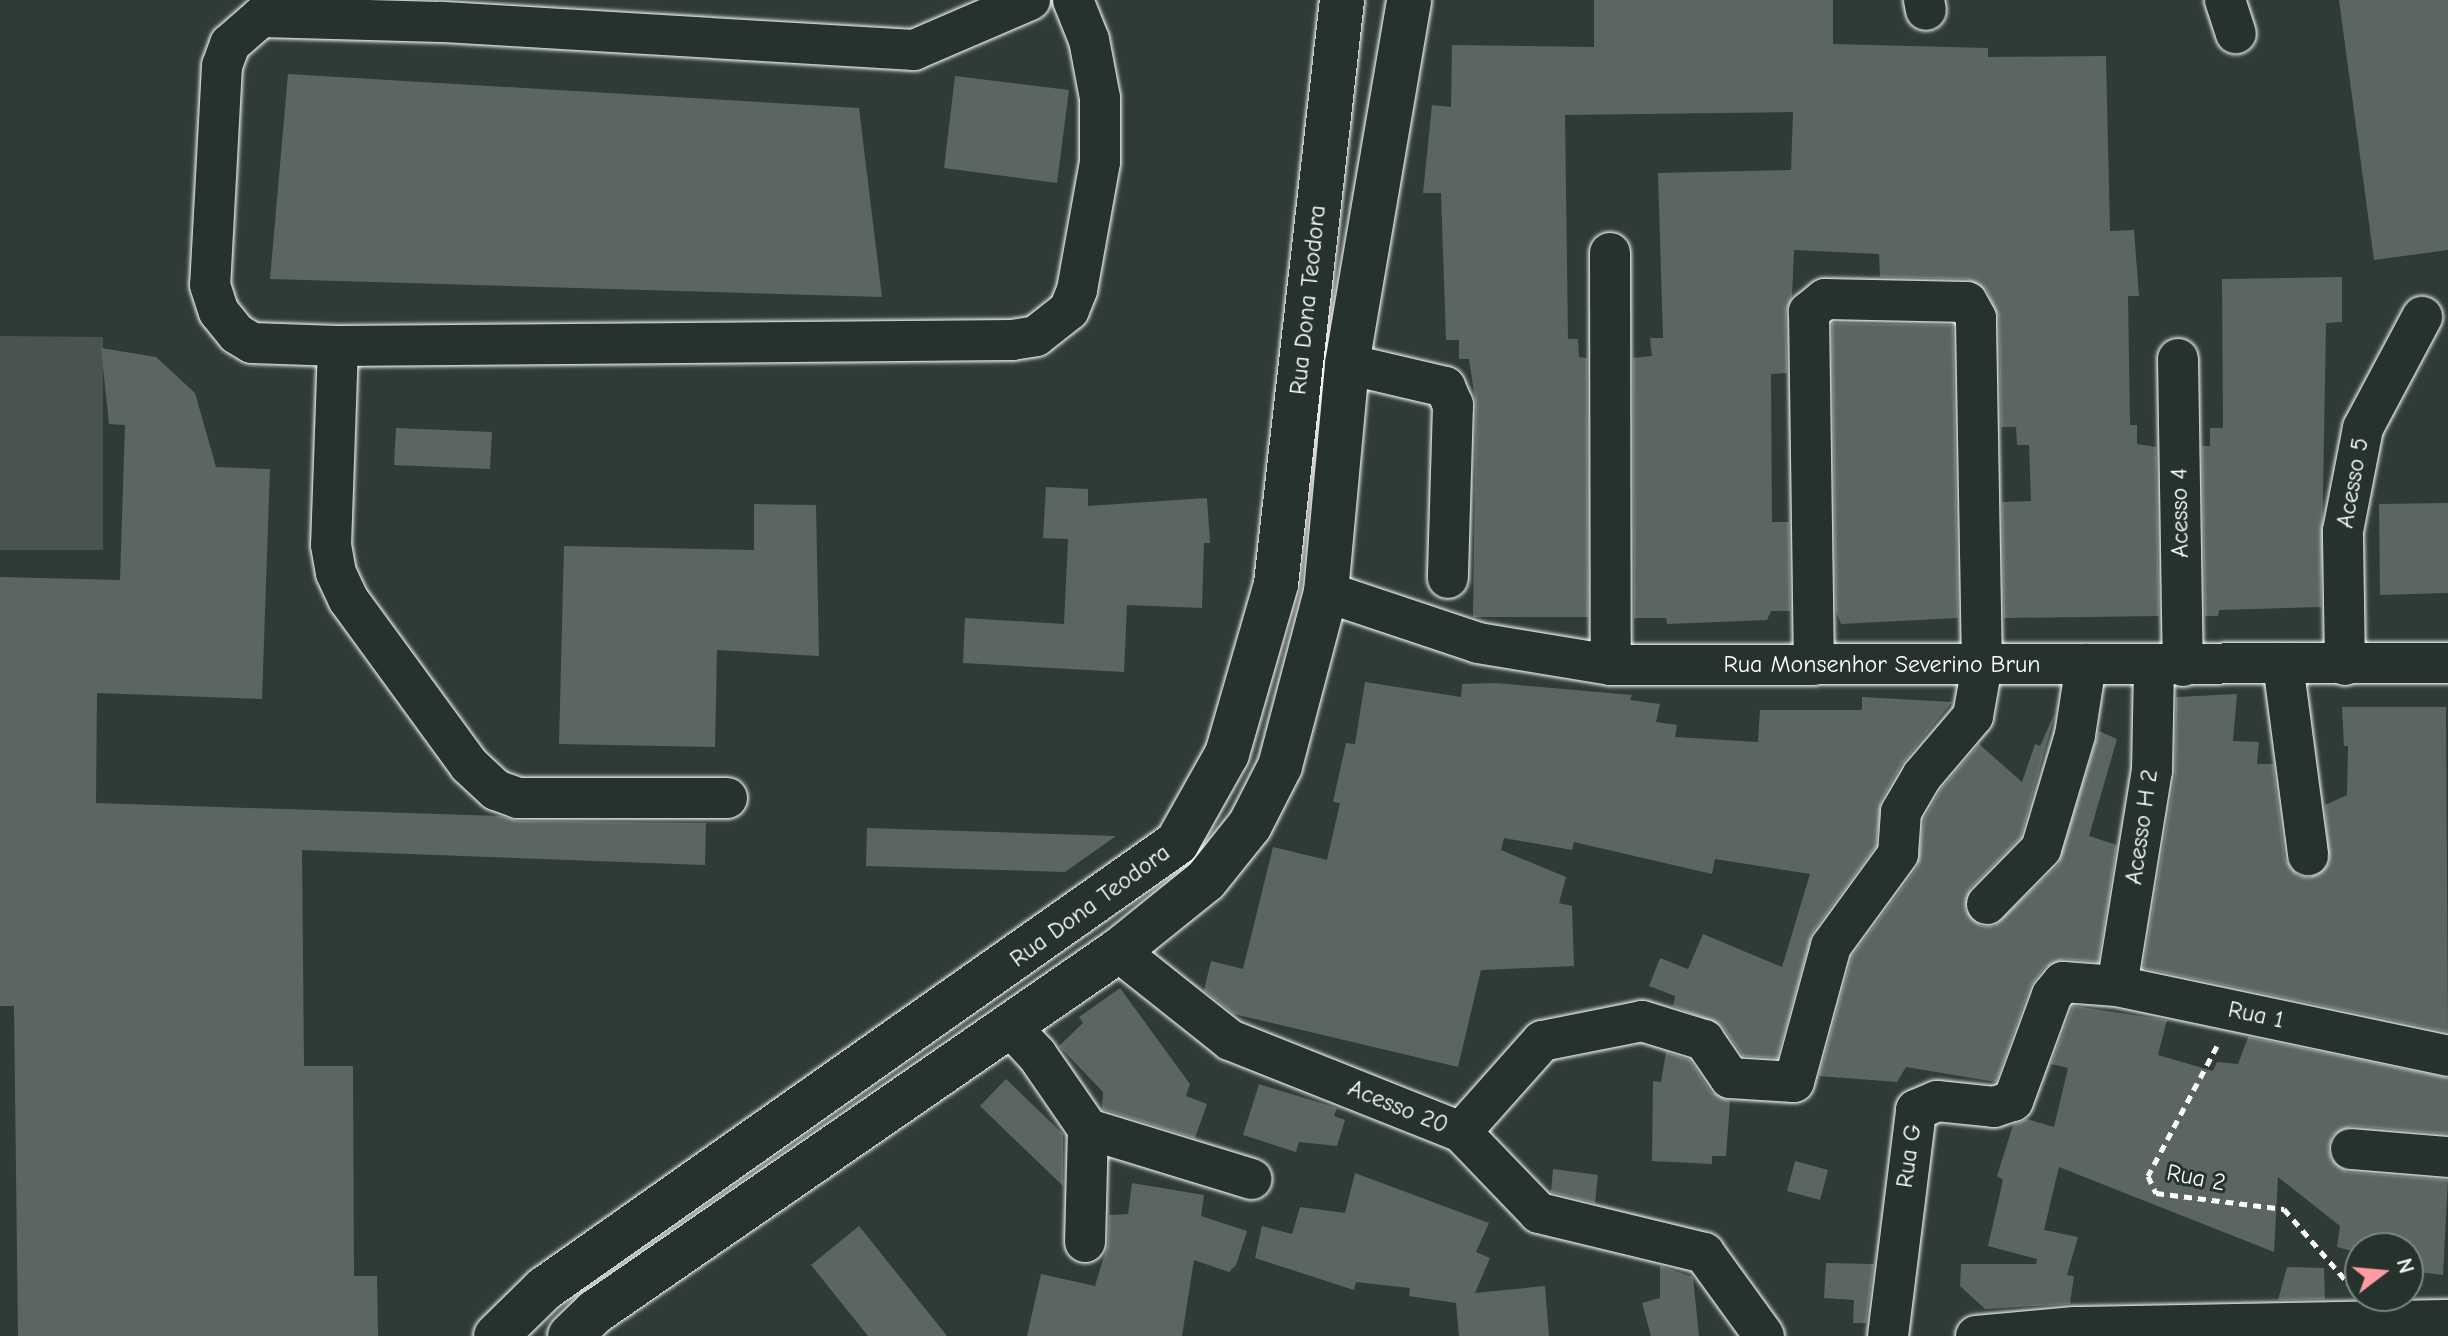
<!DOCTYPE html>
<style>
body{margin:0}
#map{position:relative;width:2448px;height:1336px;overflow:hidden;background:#2f3b35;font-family:"Comic Neue",sans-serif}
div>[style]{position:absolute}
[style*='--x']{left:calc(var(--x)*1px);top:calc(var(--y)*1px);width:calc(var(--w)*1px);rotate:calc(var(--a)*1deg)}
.green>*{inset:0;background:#4a544f}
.building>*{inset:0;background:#5b6661}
.path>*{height:5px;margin-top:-2.5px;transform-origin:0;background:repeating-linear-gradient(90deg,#fff 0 8px,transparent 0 14px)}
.roads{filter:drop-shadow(0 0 2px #fff) drop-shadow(0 0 2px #fff)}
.minor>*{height:40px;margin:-20px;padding:0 20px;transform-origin:20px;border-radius:20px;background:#26332d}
.major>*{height:44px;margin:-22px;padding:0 22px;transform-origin:22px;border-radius:22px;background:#26332d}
span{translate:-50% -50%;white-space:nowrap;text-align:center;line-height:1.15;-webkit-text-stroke:6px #26332d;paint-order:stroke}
.street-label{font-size:24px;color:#fff}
.north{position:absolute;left:2344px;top:1232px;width:80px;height:80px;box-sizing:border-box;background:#26332d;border:2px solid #7d8581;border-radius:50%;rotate:74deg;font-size:22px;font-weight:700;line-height:32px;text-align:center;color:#fff}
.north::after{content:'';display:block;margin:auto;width:28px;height:36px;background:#ff9aa2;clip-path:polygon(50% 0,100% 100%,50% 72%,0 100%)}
</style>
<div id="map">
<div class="green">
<div style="clip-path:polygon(0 336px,103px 337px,103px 550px,0 550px)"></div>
</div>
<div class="building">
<div style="clip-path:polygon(1594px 0,1833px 0,1833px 44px,1988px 48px,1988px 57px,2106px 56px,2110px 231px,2134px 230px,2139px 296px,2128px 296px,2130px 425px,2137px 425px,2137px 444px,2156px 447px,2159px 616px,2004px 618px,2002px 502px,2031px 501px,2029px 445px,2017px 445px,2016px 427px,2001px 427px,1999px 318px,1987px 291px,1967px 279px,1880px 277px,1879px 254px,1794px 250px,1792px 297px,1786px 312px,1787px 373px,1771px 374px,1772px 522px,1789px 522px,1790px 611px,1771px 611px,1767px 620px,1667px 624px,1666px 618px,1634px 618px,1633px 358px,1652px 356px,1650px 338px,1663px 338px,1658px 173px,1791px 170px,1793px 112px,1565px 115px,1568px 339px,1578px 339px,1579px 357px,1587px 358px,1588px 617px,1473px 617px,1476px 406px,1469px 359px,1459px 359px,1459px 340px,1446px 340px,1441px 193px,1423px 193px,1432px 105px,1451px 107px,1452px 45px,1594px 47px)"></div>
<div style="clip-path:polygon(2339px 0,2448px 0,2448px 250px,2374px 260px)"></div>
<div style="clip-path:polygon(288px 74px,859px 108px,882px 297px,270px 279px)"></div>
<div style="clip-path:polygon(955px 76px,1069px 90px,1057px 183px,944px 168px)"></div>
<div style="clip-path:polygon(2342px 277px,2342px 322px,2326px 323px,2321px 607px,2219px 610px,2218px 616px,2205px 616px,2202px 446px,2210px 446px,2210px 428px,2223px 428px,2222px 279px)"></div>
<div style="clip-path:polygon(1832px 323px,1953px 325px,1958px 618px,1841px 624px,1836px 611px)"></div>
<div style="clip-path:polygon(101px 348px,156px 357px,195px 393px,216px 467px,270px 469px,262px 699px,97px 693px,96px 803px,500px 816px,518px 821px,706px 823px,705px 865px,302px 850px,304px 1066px,353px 1066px,354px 1276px,377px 1276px,378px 1336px,18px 1336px,14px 1006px,0 1006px,0 577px,120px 580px,125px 425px,109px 424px)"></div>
<div style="clip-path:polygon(396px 428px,492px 432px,490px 469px,394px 465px)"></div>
<div style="clip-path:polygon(1046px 487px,1088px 489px,1088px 506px,1207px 498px,1210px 543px,1204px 543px,1202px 608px,1127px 605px,1124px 672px,963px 663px,965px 618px,1064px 624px,1068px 539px,1043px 538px)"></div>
<div style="clip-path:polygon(2448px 503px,2448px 593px,2380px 595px,2379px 504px)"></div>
<div style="clip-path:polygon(754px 504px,816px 505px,819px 656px,717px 650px,715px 747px,559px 744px,564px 546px,754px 550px)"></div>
<div style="clip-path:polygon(1365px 682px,1461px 697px,1462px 684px,1496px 683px,1632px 695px,1630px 700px,1660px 704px,1656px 722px,1677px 725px,1675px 737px,1758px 742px,1760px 710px,1862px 710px,1862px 697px,1952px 702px,1902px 764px,1881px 801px,1876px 846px,1812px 933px,1777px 1058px,1743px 1056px,1722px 1026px,1673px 1006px,1675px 996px,1649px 986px,1660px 958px,1688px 969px,1703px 934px,1782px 967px,1810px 874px,1715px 859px,1712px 874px,1574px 842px,1572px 850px,1504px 838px,1501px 850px,1566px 877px,1559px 903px,1572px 906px,1574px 966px,1481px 970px,1458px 1067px,1234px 1014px,1204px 990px,1211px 961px,1243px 969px,1273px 847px,1327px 860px,1340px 803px,1333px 802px,1346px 743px,1355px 744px)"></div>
<div style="clip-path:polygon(2237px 694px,2233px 741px,2259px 742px,2257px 764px,2273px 764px,2285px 859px,2298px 876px,2310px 878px,2329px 863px,2325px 805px,2347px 795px,2348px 746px,2344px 746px,2342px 707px,2446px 707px,2448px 1032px,2143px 968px,2175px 775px,2176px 697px)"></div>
<div style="clip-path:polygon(2055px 713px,2021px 837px,1971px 888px,1965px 909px,1981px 926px,1994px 926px,2058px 865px,2099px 731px,2117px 739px,2089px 836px,2117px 845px,2098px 962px,2064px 959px,2045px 967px,2030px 987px,1996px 1082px,1906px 1067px,1897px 1082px,1819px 1076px,1852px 956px,1917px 868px,1924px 819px,1941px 789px,1979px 744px,2022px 782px,2035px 744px,2040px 746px)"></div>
<div style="clip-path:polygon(867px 828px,1054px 834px,1116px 836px,1065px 872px,866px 866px)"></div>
<div style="clip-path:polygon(1120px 988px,1190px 1084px,1186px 1096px,1207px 1104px,1195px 1138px,1102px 1109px,1103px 1092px,1059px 1046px,1083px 1023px,1079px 1017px)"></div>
<div style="clip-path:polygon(2073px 1006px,2167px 1020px,2158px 1055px,2213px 1071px,2217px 1062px,2238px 1064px,2248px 1037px,2448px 1078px,2448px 1134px,2352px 1126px,2333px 1135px,2328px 1148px,2331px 1159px,2348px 1172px,2448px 1180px,2443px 1275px,2408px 1271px,2408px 1248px,2360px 1248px,2360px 1253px,2337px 1247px,2340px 1226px,2278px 1177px,2274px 1252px,2059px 1167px,2044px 1230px,2078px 1237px,2067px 1275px,2074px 1276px,2070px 1304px,1985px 1309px,1960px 1286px,1961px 1264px,2036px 1264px,2037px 1259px,1988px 1246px,2003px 1180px,1997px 1176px,2013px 1125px,2027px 1119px,2054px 1127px,2068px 1068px,2051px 1064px)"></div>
<div style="clip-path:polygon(1666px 1052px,1690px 1060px,1711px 1092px,1730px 1101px,1726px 1156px,1712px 1156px,1712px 1164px,1652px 1161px,1653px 1081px,1661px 1082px)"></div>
<div style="clip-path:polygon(1006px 1079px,1063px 1134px,1063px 1186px,980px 1106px)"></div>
<div style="clip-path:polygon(1259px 1084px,1337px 1108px,1334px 1116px,1345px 1120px,1337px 1146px,1299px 1142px,1296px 1152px,1243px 1135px)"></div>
<div style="clip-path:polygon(1795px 1161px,1828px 1170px,1820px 1200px,1787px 1191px)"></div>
<div style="clip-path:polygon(1553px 1169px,1598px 1175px,1595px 1203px,1551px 1192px)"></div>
<div style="clip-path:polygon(1355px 1173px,1489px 1223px,1476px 1252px,1490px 1258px,1475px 1293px,1545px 1286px,1549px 1336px,1459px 1336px,1456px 1303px,1409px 1296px,1410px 1288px,1356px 1282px,1354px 1290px,1255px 1258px,1262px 1226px,1292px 1234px,1300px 1207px,1345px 1213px)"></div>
<div style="clip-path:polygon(1132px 1183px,1204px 1195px,1201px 1216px,1247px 1231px,1236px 1265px,1229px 1272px,1194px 1260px,1182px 1336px,1027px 1336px,1041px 1274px,1095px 1286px,1108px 1243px,1109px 1215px,1128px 1214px)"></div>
<div style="clip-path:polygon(859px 1226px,947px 1336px,868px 1336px,811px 1265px)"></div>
<div style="clip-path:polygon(1826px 1263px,1874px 1264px,1866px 1323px,1853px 1323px,1854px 1300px,1824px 1298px)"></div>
<div style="clip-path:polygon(1660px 1266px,1693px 1277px,1699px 1336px,1651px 1336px,1642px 1303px,1660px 1298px)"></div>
<div style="clip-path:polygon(2287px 1267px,2324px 1268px,2325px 1299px,2278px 1300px)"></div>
</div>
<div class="path">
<div style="--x:2217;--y:1046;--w:147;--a:118"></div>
<div style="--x:2148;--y:1176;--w:19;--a:65"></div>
<div style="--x:2156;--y:1193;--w:129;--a:7.1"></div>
<div style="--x:2284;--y:1209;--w:99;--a:49.1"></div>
</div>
<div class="roads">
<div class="minor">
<div style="--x:1030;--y:0;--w:126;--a:156.7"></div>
<div style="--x:914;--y:50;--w:475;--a:-176.6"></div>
<div style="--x:440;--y:22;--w:179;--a:-178.4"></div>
<div style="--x:261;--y:17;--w:41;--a:138.9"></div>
<div style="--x:230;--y:44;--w:23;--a:110"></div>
<div style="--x:222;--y:66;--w:219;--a:93.1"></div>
<div style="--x:210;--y:285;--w:28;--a:72"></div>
<div style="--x:219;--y:312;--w:28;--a:51"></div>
<div style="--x:237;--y:334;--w:17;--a:31"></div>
<div style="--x:252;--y:343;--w:86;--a:2"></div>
<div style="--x:338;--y:346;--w:674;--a:-0.51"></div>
<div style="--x:1012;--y:340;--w:24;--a:-9"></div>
<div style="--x:1036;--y:336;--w:42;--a:-38.2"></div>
<div style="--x:1069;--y:310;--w:22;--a:-68"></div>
<div style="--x:1077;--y:290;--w:130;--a:-79.8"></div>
<div style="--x:1100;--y:162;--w:64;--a:-90"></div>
<div style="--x:1100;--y:98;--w:59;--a:-100.7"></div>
<div style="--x:1089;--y:40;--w:43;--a:-111.8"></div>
<div style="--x:1924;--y:0;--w:10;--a:79"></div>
<div style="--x:2225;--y:0;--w:35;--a:72"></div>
<div style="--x:1610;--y:253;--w:412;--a:89.9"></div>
<div style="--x:338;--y:346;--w:199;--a:92"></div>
<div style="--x:331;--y:545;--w:28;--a:80"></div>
<div style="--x:336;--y:573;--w:29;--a:65"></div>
<div style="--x:348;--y:599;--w:205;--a:53.9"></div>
<div style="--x:469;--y:765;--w:37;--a:43"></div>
<div style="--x:496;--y:790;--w:23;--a:20"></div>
<div style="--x:518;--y:798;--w:209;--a:0"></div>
<div style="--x:2178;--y:359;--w:307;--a:89.1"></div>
<div style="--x:1347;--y:364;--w:101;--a:13.2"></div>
<div style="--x:1445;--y:387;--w:20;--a:66"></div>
<div style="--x:1453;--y:405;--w:173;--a:91.7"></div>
<div style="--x:1326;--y:592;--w:160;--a:18.5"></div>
<div style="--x:1478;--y:643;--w:135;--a:9.4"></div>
<div style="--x:1611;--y:665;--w:837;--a:-0.14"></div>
<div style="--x:2283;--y:664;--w:193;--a:82.5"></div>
<div style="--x:2345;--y:665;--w:134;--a:-90.9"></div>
<div style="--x:2343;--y:531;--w:105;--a:-79"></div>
<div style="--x:2363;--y:428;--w:126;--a:-62"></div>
<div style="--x:1987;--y:904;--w:77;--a:-45.5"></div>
<div style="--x:2041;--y:849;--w:119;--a:-73.4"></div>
<div style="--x:2075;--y:735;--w:72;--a:-81.2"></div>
<div style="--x:1118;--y:951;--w:143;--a:38.5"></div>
<div style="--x:1230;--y:1040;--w:249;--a:21.7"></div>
<div style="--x:1461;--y:1132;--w:112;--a:46.1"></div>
<div style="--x:1539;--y:1213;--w:170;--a:13.6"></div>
<div style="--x:1704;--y:1253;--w:102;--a:54.1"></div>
<div style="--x:2117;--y:986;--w:218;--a:-80.8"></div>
<div style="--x:2152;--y:771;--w:105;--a:-88.9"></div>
<div style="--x:1009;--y:1025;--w:41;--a:47"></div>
<div style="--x:1037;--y:1055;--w:90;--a:55.4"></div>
<div style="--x:1088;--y:1129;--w:113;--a:91.5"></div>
<div style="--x:1088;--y:1129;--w:171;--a:17"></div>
<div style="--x:1461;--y:1132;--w:122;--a:-48.3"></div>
<div style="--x:1542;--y:1041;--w:102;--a:-11.3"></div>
<div style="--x:1642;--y:1021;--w:65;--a:17"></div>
<div style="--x:1704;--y:1040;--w:46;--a:55.6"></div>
<div style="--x:1730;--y:1078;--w:64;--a:3.6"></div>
<div style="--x:1794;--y:1082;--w:141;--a:-74.8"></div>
<div style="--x:1831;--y:946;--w:114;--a:-53.9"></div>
<div style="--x:1898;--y:854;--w:42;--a:-85.9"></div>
<div style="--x:1901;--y:812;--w:42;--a:-59.7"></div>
<div style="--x:1922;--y:776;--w:79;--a:-49.6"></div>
<div style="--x:1973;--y:716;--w:51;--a:-79.8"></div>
<div style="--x:1982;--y:666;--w:348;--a:-91"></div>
<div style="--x:1976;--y:318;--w:18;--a:-119"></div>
<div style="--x:1967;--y:302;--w:142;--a:-178.8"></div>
<div style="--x:1825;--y:299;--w:21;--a:141"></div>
<div style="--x:1809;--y:312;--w:353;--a:89.2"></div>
<div style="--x:2351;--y:1149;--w:97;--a:4.7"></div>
<div style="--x:1888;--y:1336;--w:228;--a:-82.9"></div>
<div style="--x:1916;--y:1110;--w:23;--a:-23"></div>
<div style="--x:1937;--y:1101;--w:57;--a:6"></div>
<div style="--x:1994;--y:1107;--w:20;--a:-18"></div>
<div style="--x:2013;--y:1101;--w:113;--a:-69.8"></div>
<div style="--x:2052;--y:995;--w:17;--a:-50"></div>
<div style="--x:2063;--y:982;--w:54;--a:4.2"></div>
<div style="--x:2117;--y:986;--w:338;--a:11.9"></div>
<div style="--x:1976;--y:1336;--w:99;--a:-5.2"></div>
<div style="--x:2075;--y:1327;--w:373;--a:-1.1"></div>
</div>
<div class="major">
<div style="--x:496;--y:1336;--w:67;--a:-44.4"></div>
<div style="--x:544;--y:1289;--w:774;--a:-35.17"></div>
<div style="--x:1177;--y:843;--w:102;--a:-60.7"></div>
<div style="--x:1227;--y:754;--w:177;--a:-73.9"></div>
<div style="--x:1276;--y:584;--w:588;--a:-83.55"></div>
<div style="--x:570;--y:1336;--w:35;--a:-44"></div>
<div style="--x:595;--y:1312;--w:635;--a:-34.62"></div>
<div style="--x:1118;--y:951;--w:113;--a:-38.9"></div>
<div style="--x:1206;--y:880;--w:70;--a:-51.3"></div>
<div style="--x:1250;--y:825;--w:66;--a:-63"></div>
<div style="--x:1280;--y:766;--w:180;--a:-75.2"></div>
<div style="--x:1326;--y:592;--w:229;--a:-84.7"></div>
<div style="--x:1347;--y:364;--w:369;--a:-80.3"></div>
</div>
</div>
<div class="street-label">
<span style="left:1308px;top:300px;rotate:-84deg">Rua Dona Teodora</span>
<span style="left:2353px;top:483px;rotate:-80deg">Acesso 5</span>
<span style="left:2180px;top:513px;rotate:-91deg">Acesso 4</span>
<span style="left:1882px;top:665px">Rua Monsenhor Severino Brun</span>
<span style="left:2142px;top:827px;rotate:-82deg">Acesso H 2</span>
<span style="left:1090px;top:906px;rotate:-36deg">Rua Dona Teodora</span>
<span style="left:2256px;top:1015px;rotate:12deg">Rua 1</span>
<span style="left:1398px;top:1107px;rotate:22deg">Acesso 20</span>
<span style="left:1909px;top:1156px;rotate:-82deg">Rua G</span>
<span style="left:2196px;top:1178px;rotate:11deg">Rua 2</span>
</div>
<div class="north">N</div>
</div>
